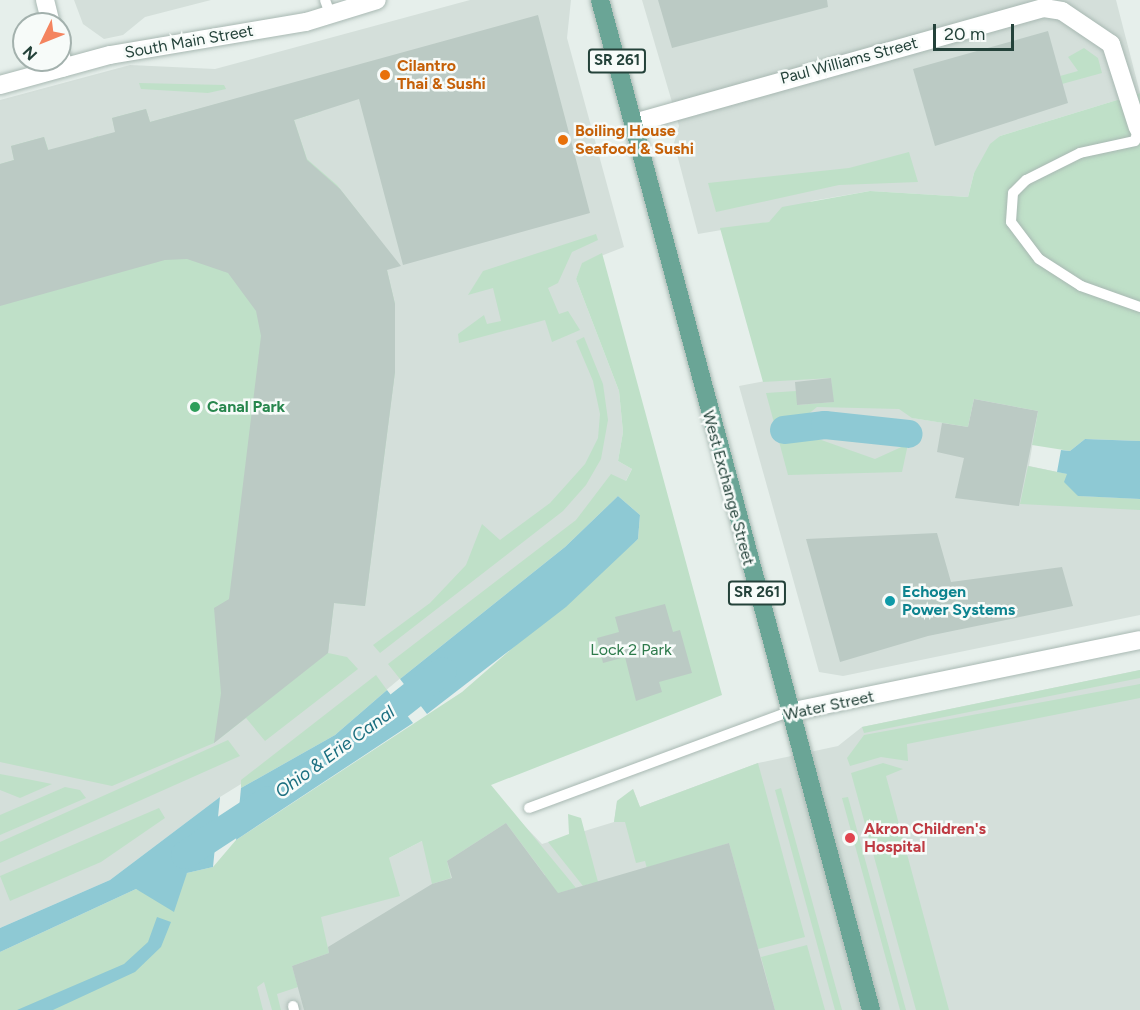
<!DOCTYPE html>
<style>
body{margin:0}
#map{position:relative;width:1140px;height:1010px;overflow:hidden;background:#e6efeb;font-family:Figtree,sans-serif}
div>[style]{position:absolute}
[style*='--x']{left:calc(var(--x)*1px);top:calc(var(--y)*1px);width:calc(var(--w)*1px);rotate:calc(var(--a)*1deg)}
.built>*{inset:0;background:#d4dfda}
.green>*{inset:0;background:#bfe0c8}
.water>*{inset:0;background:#8ec9d4}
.canal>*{height:28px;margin:-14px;padding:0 14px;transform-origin:14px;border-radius:14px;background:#8ec9d4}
.building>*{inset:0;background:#bbcac4}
.roads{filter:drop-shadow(0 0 2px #a8b8b2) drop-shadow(0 0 2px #a8b8b2)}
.service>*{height:10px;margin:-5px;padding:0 5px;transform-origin:5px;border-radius:5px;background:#fff}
.minor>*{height:18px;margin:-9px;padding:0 9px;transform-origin:9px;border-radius:9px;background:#fff}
.tertiary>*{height:18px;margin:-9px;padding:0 9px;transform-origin:9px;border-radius:9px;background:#fff}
.secondary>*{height:18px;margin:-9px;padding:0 9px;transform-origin:9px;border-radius:9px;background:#fff}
.primary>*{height:18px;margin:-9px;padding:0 9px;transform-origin:9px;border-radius:9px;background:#6aa596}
.dots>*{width:16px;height:16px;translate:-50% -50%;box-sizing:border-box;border:3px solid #f7fbf9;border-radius:50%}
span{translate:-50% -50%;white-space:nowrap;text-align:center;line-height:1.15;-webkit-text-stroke:5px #f7fbf9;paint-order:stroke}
.shield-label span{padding:2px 4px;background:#f7fbf9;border:2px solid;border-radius:4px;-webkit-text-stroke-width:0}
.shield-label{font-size:15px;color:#24423a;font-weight:700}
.street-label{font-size:16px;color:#24423a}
.food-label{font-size:16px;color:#c56008;font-weight:700}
.left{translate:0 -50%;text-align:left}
.leisure-label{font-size:16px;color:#27864d;font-weight:700}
.culture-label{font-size:16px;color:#0d838f;font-weight:700}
.park-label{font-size:16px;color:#2d7a4b}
.health-label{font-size:16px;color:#be3a42;font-weight:700}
.water-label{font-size:18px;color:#1c6f80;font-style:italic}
.north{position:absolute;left:12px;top:12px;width:60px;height:60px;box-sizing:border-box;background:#f7fbf9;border:2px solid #a3b1ad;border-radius:50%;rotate:227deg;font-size:16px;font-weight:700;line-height:24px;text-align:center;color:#24423a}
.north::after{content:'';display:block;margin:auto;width:21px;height:27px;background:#f4845f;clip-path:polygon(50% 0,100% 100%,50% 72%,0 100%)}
.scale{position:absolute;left:933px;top:24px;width:81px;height:27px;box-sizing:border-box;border:3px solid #24423a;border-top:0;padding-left:8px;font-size:18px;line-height:21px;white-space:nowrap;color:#24423a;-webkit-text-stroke:4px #f7fbf9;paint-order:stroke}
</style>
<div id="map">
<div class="built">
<div style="clip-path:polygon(74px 0,211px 0,145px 17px,123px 35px,104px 39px,83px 24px)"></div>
<div style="clip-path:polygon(470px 0,571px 0,567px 38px,624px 247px,583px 263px,576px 279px,619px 391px,623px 432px,618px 461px,632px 469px,618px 496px,366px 707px,220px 797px,110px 880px,0 928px,0 100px,130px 65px,215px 69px)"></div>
<div style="clip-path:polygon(642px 0,1116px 0,1140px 93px,1000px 136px,974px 173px,968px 197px,870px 191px,812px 201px,769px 222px,698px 234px,674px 143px,679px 126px)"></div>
<div style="clip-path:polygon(882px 359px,913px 418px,968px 427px,974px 399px,1038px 411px,1029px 466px,1067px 474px,1078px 496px,1140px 499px,1140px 615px,843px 676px,819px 672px,739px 386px)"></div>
<div style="clip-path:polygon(1140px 670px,1140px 1010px,202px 1010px,269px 978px,319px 894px,422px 841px,516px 817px,542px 844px,614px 822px,617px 801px,633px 789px,640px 807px,758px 763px,838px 746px,862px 727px)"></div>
</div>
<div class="green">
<div style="clip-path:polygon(1084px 48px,1098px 58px,1102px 73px,1062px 84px,1060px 76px,1078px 71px,1068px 57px)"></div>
<div style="clip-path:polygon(313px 78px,322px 111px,294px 120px,307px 159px,337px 185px,366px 222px,385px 262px,395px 304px,395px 372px,365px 606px,334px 603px,328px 653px,347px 657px,358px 669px,265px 741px,246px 718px,214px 743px,112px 786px,0 762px,0 164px,14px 160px,11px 146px,44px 137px,50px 155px,98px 136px,101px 143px,117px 139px,112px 118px,146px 109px,150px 122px)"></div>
<div style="clip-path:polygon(139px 83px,224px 85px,226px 89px,208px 93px,141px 89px)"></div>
<div style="clip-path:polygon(1140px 93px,1140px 441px,1085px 439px,1070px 451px,1032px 445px,1038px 411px,974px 399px,968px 427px,912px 418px,899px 409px,817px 407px,806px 416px,810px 436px,875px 459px,908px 444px,902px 472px,788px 475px,766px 393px,796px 391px,798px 405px,833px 402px,831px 378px,763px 382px,720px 228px,769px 222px,782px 207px,870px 191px,968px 197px,974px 173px,990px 144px,1000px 136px)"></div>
<div style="clip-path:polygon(909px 152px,918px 182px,839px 185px,716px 212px,708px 183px,849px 168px)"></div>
<div style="clip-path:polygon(596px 234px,598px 240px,572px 252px,558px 283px,548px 288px,559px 314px,568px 311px,580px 330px,552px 342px,545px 320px,459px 343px,458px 334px,484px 315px,487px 324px,501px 321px,493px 288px,468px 295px,483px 271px)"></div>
<div style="clip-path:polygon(602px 253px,722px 695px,491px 785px,576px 888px,541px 898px,545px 875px,506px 823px,447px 861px,451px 878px,432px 884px,422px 841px,389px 858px,400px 896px,321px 917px,329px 953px,292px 966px,298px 987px,277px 994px,281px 1010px,272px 1010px,264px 982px,257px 987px,263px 1010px,0 1010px,0 952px,136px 889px,163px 901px,187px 873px,213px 867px,236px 840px,462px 692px,638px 539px,640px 515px,618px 496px,565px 547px,400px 679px,388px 664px,576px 520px,611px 474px,626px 481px,632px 469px,618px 461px,623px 432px,619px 391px,576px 279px,582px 263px)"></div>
<div style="clip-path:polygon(584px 337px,603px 384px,608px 420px,601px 459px,586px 485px,563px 511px,380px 653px,373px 645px,430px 603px,466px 565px,482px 524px,500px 540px,550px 503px,585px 464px,598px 438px,600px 414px,593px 381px,576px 341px)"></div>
<div style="clip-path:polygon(1028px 466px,1067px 474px,1078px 496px,1140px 499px,1140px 510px,1020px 504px)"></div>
<div style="clip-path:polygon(1140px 670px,1140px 678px,864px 733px,862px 727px)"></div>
<div style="clip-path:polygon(376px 675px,387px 690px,335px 735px,241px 788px,241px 780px)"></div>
<div style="clip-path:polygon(1140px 684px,1140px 698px,907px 744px,908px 761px,881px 757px,850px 766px,847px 758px,864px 735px)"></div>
<div style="clip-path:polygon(228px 740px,240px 756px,0 863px,0 842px)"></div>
<div style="clip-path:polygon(758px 763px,805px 937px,758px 949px,729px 843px,647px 869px,645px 861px,636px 863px,625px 822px,614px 822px,617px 801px,633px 789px,640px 807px)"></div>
<div style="clip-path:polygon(883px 763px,903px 769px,886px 776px,949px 1010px,916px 1010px,851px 773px)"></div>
<div style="clip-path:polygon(0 774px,32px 780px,52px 784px,20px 798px,0 790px)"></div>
<div style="clip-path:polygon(65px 787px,80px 790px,86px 798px,0 835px,0 815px)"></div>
<div style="clip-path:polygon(781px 788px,842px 1010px,835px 1010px,775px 790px)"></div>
<div style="clip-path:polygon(848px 797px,906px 1010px,900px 1010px,842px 798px)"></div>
<div style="clip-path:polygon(159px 808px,165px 818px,101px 862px,10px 901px,0 876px)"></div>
<div style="clip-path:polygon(568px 814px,581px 818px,598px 882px,583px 886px,548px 842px,569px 834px)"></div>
<div style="clip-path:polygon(807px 945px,825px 1010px,775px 1010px,761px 957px)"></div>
</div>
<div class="water">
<div style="clip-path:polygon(1085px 439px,1140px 441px,1140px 499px,1078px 496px,1064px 482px,1067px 474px,1057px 472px,1061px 450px,1070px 451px)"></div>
<div style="clip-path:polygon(618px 496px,640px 515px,638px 539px,566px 607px,427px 714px,400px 679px,565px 547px)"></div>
<div style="clip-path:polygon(387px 690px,413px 723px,236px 840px,241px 788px,335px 735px)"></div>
<div style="clip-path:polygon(220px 797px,213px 867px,187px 873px,174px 912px,136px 889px,0 952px,0 928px,110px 880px)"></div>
<div style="clip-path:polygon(157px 917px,171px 922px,161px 947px,135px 972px,53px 1010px,17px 1010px,124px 964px,148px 942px)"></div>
</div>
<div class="canal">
<div style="--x:784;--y:430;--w:41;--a:-7"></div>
<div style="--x:825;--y:425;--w:84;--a:6.1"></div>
<div style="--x:368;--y:730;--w:95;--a:-38.2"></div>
<div style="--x:185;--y:855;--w:100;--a:-33.2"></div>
</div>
<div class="building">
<div style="clip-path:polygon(658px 0,827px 0,828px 7px,672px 48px)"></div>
<div style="clip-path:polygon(538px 15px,590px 213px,403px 265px,359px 99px,294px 120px,307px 160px,340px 189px,401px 266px,387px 270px,395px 304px,395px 372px,365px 606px,334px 603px,328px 653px,214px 743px,221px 693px,214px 608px,229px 599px,261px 336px,256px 311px,228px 273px,187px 259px,165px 260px,0 306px,0 164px,14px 160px,11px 146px,44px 137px,48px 150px,115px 132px,112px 118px,146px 109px,150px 122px)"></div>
<div style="clip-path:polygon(1048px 31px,1068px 103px,935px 146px,913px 69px)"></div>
<div style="clip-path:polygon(831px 378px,834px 402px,797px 405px,795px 382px)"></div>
<div style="clip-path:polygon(974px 399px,1038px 411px,1019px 506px,955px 498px,964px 458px,937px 452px,942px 423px,968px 427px)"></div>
<div style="clip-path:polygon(937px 533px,951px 582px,1062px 567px,1073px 606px,928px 636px,840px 662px,806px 539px)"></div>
<div style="clip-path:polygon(665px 604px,673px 632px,680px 630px,692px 673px,659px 682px,662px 692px,636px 701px,625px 657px,603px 663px,597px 638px,619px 632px,615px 617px)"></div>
<div style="clip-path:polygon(506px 823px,558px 893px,729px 843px,775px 1010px,304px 1010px,292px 966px,329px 953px,328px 947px,432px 884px,452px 878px,447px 861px)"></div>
</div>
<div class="roads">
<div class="service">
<div style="--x:325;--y:0;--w:15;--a:70"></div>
<div style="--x:1138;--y:128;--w:13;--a:103"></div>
<div style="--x:1135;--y:141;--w:56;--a:167.7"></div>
<div style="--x:1080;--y:153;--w:60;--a:153.4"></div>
<div style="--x:1026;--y:180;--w:18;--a:135"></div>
<div style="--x:1013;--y:193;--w:29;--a:94"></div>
<div style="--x:1011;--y:222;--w:46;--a:52.9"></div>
<div style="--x:1039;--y:259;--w:50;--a:32.7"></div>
<div style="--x:1081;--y:286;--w:63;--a:19.6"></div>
<div style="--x:529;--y:808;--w:277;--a:-20.3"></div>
<div style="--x:293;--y:1006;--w:4;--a:76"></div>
</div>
<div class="minor">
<div style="--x:634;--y:123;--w:426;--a:-15.7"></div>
<div style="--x:1044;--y:8;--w:18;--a:9"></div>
<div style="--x:1062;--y:11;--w:59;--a:34"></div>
<div style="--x:1111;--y:44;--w:88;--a:72.2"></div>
<div style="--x:789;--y:712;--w:358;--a:-11.6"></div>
</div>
<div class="tertiary">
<div style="--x:45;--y:0;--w:25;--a:76"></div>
<div style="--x:60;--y:53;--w:15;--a:74"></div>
</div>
<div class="secondary">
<div style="--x:0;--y:85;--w:114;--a:-15.3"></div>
<div style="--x:110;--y:55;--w:199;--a:-9.6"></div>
<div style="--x:306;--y:22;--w:74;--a:-17.2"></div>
</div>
<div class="primary">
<div style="--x:600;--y:0;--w:1046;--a:74.98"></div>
</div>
</div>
<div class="dots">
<div style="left:385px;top:75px;background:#e8710a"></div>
<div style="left:563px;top:140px;background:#e8710a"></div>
<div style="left:195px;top:407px;background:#2e9e5b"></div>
<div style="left:890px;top:601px;background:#0f9aa8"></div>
<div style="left:850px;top:838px;background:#e0444e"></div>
</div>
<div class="shield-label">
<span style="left:617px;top:61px">SR 261</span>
<span style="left:757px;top:593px">SR 261</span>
</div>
<div class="street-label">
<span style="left:189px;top:42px;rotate:-10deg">South Main Street</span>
<span style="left:849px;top:61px;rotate:-15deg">Paul Williams Street</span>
<span style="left:728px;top:488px;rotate:75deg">West Exchange Street</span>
<span style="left:829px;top:706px;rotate:-12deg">Water Street</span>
</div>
<div class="food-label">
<span class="left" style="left:397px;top:75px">Cilantro<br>Thai &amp; Sushi</span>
<span class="left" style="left:575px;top:140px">Boiling House<br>Seafood &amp; Sushi</span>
</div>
<div class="leisure-label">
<span class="left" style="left:207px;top:407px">Canal Park</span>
</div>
<div class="culture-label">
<span class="left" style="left:902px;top:601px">Echogen<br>Power Systems</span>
</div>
<div class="park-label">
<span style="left:631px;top:650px">Lock 2 Park</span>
</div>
<div class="health-label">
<span class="left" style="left:864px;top:838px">Akron Children's<br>Hospital</span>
</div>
<div class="water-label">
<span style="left:335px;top:752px;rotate:-36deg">Ohio &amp; Erie Canal</span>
</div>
<div class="north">N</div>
<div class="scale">20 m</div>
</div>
